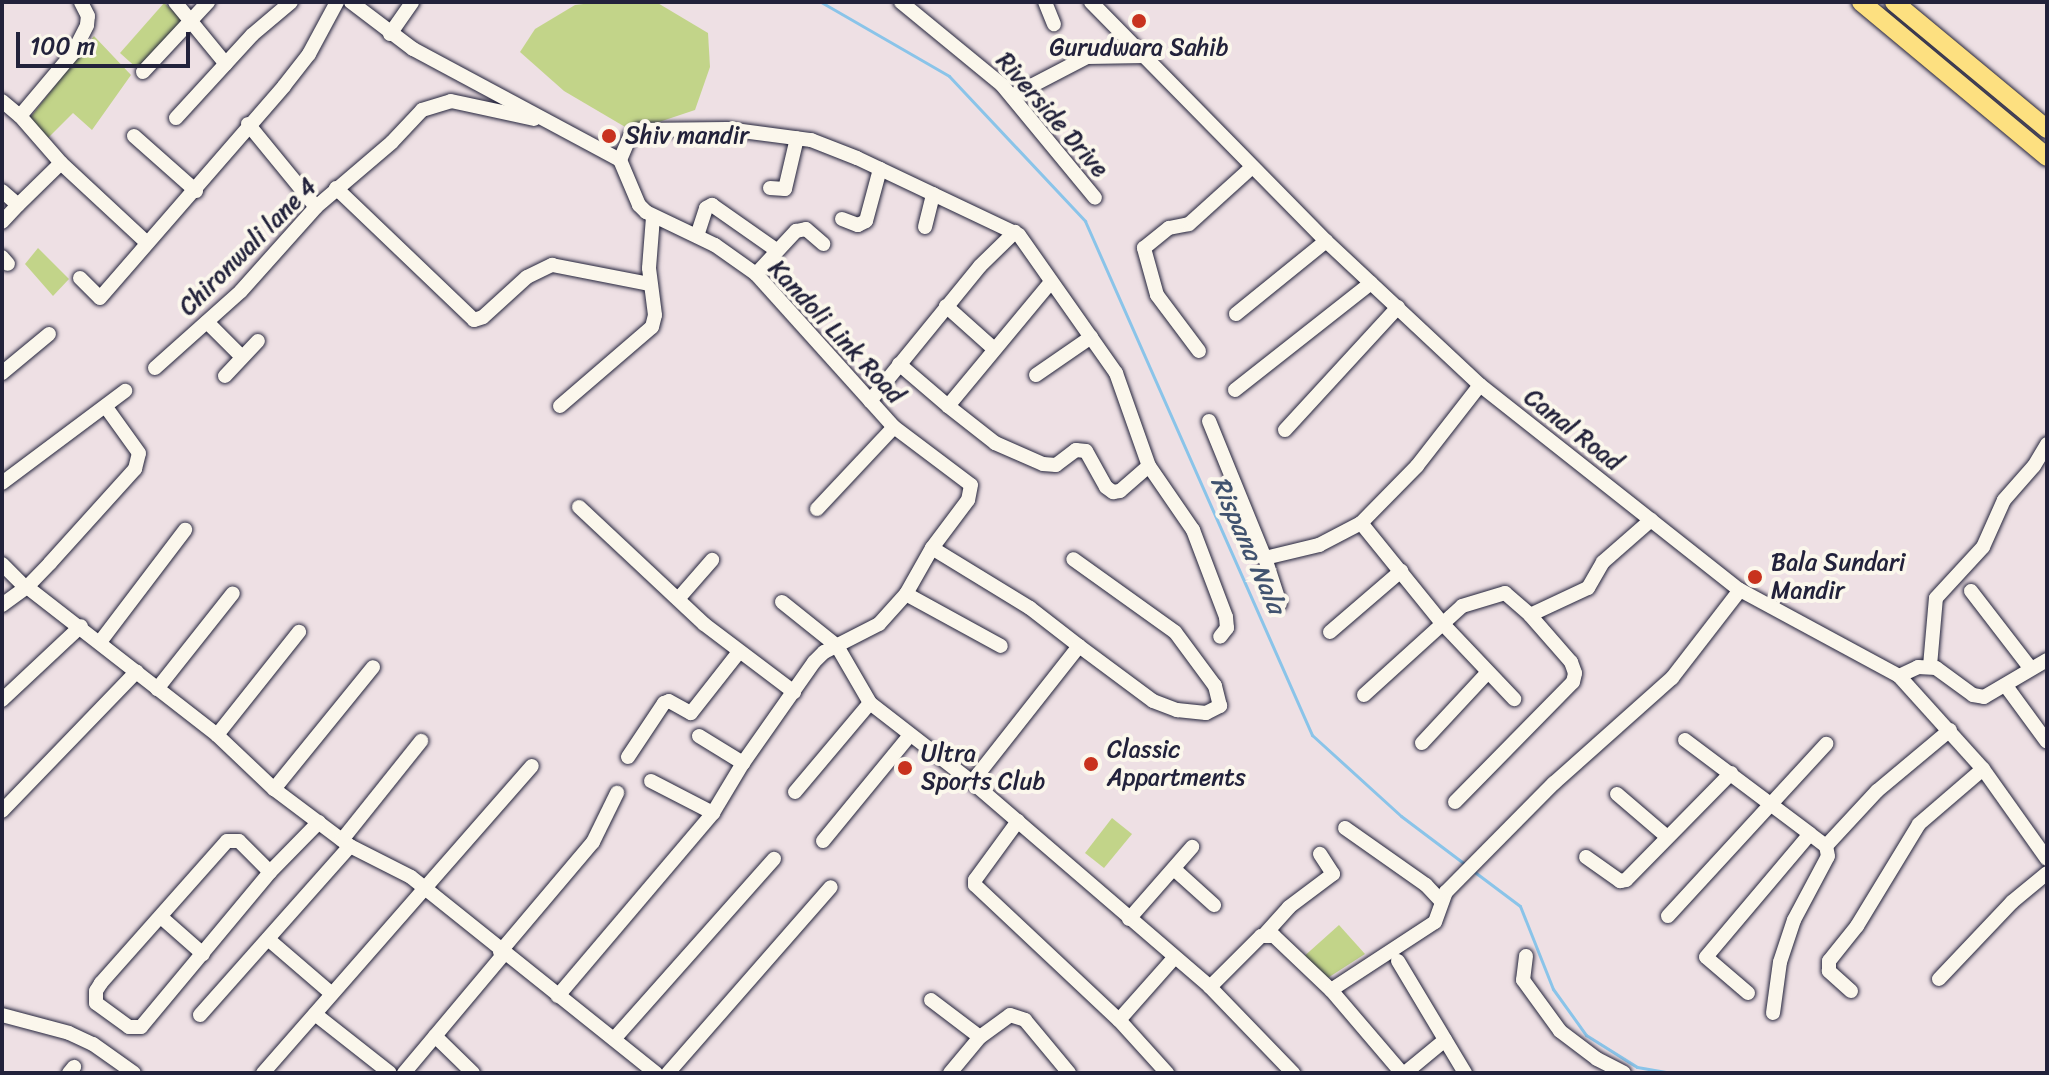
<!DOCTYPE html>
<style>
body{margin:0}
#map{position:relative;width:2049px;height:1075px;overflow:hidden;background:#eee0e4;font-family:Sriracha,sans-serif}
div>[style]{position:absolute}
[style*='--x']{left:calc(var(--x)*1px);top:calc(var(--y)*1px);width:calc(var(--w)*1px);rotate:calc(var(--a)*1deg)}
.green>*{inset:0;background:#c2d489}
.stream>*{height:3px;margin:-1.5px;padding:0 1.5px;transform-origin:1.5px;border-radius:1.5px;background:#8ac4e9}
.roads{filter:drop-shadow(0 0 2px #22223b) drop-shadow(0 0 2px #22223b)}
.minor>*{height:14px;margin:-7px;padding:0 7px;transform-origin:7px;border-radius:7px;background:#fbf7ec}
.major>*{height:18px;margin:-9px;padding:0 9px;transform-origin:9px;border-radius:9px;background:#fde080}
.dots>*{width:22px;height:22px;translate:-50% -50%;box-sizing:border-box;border:4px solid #fbf7ec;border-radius:50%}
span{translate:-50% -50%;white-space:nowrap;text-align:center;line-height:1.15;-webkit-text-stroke:8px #fbf7ec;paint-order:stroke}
.poi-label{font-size:24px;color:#22223b}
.left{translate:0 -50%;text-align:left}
.street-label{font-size:24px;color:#22223b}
.water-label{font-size:26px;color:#41536f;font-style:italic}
.frame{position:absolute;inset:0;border:4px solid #22223b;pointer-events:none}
.scale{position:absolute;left:16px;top:32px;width:174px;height:36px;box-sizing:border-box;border:4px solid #22223b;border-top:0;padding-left:10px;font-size:24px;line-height:28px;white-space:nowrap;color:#22223b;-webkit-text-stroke:6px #fbf7ec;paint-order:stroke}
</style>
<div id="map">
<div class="green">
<div style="clip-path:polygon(600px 2px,656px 2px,708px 33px,710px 67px,695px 110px,632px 131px,564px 91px,520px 52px,535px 29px,575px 5px)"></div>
<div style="clip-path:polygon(164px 3px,184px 20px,139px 70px,120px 53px)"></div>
<div style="clip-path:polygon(94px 36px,131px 75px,92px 130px,73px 113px,48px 138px,29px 119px)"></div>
<div style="clip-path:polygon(38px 248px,69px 279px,53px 296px,25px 264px)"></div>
<div style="clip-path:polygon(1112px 818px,1132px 834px,1104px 868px,1085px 853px)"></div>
<div style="clip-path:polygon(1339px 925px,1365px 954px,1323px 981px,1301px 959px)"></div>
</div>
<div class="stream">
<div style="--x:821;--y:2;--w:148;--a:30"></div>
<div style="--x:949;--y:76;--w:199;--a:46.8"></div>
<div style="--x:1085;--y:221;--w:562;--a:66.17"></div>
<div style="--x:1312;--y:735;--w:120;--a:42.3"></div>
<div style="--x:1401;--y:816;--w:81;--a:37"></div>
<div style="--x:1472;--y:870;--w:60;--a:36.9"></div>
<div style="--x:1520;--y:906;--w:89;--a:68.3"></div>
<div style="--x:1553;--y:989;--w:57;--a:54.3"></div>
<div style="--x:1586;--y:1035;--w:60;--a:32.1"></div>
<div style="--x:1637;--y:1067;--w:35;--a:10"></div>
</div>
<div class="roads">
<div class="minor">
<div style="--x:175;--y:2;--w:80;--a:50.6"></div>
<div style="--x:351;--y:2;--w:78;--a:37.2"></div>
<div style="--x:413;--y:49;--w:235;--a:28.2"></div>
<div style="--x:620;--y:160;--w:49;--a:67.1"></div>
<div style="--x:639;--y:205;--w:10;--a:45"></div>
<div style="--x:646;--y:212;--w:76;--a:25.6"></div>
<div style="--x:715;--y:245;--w:50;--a:35.3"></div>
<div style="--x:756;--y:274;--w:206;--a:48"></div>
<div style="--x:894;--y:427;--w:96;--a:37"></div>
<div style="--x:971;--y:485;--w:15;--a:101"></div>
<div style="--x:968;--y:500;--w:60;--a:126.9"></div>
<div style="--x:932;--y:548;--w:53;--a:119.5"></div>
<div style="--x:906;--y:594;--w:40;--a:132"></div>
<div style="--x:879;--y:624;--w:62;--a:153"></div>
<div style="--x:824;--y:652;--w:14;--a:135"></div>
<div style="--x:814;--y:662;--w:123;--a:125.1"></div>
<div style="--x:743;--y:763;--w:58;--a:121"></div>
<div style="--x:713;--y:813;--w:240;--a:130.3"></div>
<div style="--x:901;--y:2;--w:131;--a:39.4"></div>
<div style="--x:1002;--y:85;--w:146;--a:50.5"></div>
<div style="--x:1045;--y:2;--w:24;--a:68"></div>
<div style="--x:1091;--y:2;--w:335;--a:45.5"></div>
<div style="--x:1326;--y:241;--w:211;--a:43.1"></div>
<div style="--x:1480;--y:385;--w:331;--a:38.3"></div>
<div style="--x:1740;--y:590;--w:181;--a:28.4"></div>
<div style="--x:1899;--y:676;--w:125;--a:47.9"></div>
<div style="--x:1983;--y:769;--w:110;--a:54.6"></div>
<div style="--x:390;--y:34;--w:39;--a:-55"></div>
<div style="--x:143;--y:72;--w:96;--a:-47.1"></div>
<div style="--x:1012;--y:96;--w:85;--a:-27.5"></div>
<div style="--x:1087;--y:57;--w:59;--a:-1"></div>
<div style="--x:2;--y:101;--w:23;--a:40"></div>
<div style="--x:20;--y:116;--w:82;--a:-49.9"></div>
<div style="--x:73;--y:53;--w:31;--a:-63"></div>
<div style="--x:87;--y:25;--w:9;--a:-84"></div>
<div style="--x:88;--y:16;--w:16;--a:-117"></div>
<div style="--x:20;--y:116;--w:62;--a:48.9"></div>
<div style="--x:61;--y:163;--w:117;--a:42.9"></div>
<div style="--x:176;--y:118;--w:113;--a:-47.5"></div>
<div style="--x:252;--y:35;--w:51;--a:-40.2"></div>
<div style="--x:248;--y:124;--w:107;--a:50.7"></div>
<div style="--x:134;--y:136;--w:83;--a:41.6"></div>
<div style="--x:620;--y:160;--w:26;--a:-67"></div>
<div style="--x:630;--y:136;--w:11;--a:-34"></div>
<div style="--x:639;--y:130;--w:88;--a:-0.7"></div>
<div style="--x:727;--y:129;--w:85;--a:7.5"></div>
<div style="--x:811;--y:140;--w:49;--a:21.4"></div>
<div style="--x:857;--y:158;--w:179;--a:25.4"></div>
<div style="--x:1019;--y:235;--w:169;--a:54.9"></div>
<div style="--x:1116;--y:373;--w:99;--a:70.5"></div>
<div style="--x:1149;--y:466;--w:78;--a:55.5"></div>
<div style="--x:1193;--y:530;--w:93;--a:69.2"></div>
<div style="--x:1226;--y:617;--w:11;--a:85"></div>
<div style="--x:1227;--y:628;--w:11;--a:128"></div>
<div style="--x:336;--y:188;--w:191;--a:43.7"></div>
<div style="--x:474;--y:320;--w:9;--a:-18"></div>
<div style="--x:483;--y:317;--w:59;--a:-42.3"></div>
<div style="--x:527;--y:277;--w:28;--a:-26"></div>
<div style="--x:552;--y:265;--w:100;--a:11"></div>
<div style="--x:770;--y:188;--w:15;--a:4"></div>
<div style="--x:785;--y:189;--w:52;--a:-76.8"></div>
<div style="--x:2;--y:191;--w:21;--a:41"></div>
<div style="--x:18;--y:205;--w:60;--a:-44.3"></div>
<div style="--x:842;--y:219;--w:17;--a:21"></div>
<div style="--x:858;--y:225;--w:9;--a:-27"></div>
<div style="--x:866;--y:221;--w:54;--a:-74.9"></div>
<div style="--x:2;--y:222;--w:23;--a:-47"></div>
<div style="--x:925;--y:227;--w:34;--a:-76"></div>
<div style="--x:697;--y:236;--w:29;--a:-72"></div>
<div style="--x:706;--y:208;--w:7;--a:-27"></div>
<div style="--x:712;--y:205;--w:78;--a:35.1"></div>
<div style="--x:2;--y:257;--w:9;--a:49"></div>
<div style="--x:756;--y:274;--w:59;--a:-47.1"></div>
<div style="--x:796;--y:231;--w:10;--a:-11"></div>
<div style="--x:806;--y:229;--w:23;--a:41"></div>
<div style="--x:80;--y:278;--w:28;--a:45"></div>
<div style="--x:100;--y:298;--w:281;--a:-49"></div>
<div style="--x:284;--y:86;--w:41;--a:-52"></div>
<div style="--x:309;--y:54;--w:59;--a:-61.7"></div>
<div style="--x:946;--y:306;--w:63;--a:41.8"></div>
<div style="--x:1236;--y:314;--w:116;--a:-39"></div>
<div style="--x:207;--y:322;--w:49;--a:45"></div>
<div style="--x:1199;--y:351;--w:70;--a:-126.9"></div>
<div style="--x:1157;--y:295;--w:49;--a:-105.5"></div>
<div style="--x:1144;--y:248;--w:32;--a:-39"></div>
<div style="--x:1169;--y:228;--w:20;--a:-11"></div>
<div style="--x:1189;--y:224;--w:85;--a:-42.1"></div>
<div style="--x:899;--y:364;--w:65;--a:40.6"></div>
<div style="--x:948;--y:406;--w:160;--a:-50.3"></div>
<div style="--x:155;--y:368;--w:115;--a:-41.8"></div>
<div style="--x:241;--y:291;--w:113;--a:-48.2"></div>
<div style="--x:316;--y:207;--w:100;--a:-40.5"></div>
<div style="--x:392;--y:142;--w:44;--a:-46.8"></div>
<div style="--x:422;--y:110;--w:30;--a:-17"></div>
<div style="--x:451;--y:101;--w:85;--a:12.2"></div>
<div style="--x:2;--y:373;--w:61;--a:-39.7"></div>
<div style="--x:1036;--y:375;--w:67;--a:-34.6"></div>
<div style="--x:225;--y:376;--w:48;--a:-46.7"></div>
<div style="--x:1480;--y:385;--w:103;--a:127.9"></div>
<div style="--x:1417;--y:466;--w:80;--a:134.5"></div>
<div style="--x:1361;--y:523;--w:129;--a:51"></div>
<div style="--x:1442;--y:623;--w:105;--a:46.5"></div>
<div style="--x:1235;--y:390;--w:173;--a:-38.2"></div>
<div style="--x:870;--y:401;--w:174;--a:-50.8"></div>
<div style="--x:980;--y:266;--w:49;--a:-44.2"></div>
<div style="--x:560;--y:406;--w:121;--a:-40.7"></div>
<div style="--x:652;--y:327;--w:12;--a:-76"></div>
<div style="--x:655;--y:315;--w:47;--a:-97.3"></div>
<div style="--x:649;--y:268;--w:51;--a:-85.5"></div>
<div style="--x:948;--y:406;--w:60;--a:38.2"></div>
<div style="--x:995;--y:443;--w:52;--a:23.6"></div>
<div style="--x:1043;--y:464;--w:13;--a:4"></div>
<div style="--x:1056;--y:465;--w:25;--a:-37"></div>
<div style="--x:1076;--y:450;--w:10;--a:6"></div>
<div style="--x:1086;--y:451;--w:41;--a:60.9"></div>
<div style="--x:1106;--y:487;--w:9;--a:36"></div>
<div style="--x:1113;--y:492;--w:7;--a:-8"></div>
<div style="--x:1120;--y:491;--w:38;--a:-41"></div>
<div style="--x:1209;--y:421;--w:148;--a:67.8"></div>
<div style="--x:1265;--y:558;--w:48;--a:71.9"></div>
<div style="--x:1285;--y:430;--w:167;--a:-47.4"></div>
<div style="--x:2;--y:483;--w:154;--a:-36.8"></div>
<div style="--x:579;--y:507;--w:171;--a:43.1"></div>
<div style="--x:704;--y:624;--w:113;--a:37.1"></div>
<div style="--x:817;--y:509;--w:112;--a:-46.8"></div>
<div style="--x:932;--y:548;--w:115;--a:31.5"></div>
<div style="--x:1030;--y:608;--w:62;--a:37.8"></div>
<div style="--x:1265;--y:558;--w:56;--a:-13.5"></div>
<div style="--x:1319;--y:545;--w:47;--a:-27.6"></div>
<div style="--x:2;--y:564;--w:33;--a:45"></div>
<div style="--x:27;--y:587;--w:241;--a:37.9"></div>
<div style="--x:217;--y:735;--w:79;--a:43.5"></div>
<div style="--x:274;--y:789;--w:95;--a:36.9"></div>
<div style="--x:350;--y:846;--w:68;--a:26.9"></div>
<div style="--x:411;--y:877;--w:314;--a:38.7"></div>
<div style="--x:1971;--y:591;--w:98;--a:52.4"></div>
<div style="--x:906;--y:594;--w:108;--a:28.7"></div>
<div style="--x:678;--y:599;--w:52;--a:-48.9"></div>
<div style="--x:782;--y:602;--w:70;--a:38.7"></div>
<div style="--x:837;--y:646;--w:66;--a:59.9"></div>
<div style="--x:870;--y:703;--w:129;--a:37.8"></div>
<div style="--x:972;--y:782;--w:314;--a:40.7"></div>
<div style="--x:1210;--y:987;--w:120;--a:46"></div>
<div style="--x:2;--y:605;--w:31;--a:-36"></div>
<div style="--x:27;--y:587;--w:33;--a:-46"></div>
<div style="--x:50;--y:563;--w:127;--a:-47.9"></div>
<div style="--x:135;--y:469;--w:16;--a:-76"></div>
<div style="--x:139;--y:453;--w:57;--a:-125.7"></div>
<div style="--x:1330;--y:632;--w:94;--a:-40.7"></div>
<div style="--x:100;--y:642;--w:141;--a:-52.8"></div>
<div style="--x:1930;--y:666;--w:68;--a:-85"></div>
<div style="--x:1936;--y:598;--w:69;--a:-47.3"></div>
<div style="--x:1983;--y:547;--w:51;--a:-65.9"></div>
<div style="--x:2004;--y:500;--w:45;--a:-48.6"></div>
<div style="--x:2034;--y:466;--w:26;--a:-59"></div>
<div style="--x:1899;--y:676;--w:21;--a:-25"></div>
<div style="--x:1918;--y:667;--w:18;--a:3"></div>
<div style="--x:1936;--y:668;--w:46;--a:36.1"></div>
<div style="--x:1973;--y:695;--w:11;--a:10"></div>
<div style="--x:1984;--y:697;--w:73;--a:-30.4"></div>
<div style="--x:2006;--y:686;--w:69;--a:53.8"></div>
<div style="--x:157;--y:689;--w:122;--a:-51.6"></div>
<div style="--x:1364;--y:695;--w:132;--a:-42.2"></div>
<div style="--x:1462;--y:606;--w:45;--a:-16.8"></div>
<div style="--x:1505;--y:593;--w:33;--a:41"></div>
<div style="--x:2;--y:700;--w:108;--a:-43.1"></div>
<div style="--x:217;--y:735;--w:132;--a:-51.5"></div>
<div style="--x:699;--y:736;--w:52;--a:31.5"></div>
<div style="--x:1685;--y:740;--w:156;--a:36.9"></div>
<div style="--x:1422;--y:743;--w:96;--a:-47.1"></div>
<div style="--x:628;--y:757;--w:65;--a:-56.3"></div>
<div style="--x:664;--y:703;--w:5;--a:-22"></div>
<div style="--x:669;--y:701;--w:25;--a:29"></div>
<div style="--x:691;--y:713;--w:78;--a:-51.8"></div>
<div style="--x:651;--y:781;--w:70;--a:27.3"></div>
<div style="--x:972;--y:782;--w:173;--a:-51.8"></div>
<div style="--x:1079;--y:646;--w:92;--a:36.6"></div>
<div style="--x:1153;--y:701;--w:26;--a:21"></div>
<div style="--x:1177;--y:710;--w:29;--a:6"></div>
<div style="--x:1206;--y:713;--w:16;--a:-27"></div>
<div style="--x:1220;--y:706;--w:21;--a:-104"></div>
<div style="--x:1215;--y:686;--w:67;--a:-126.5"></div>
<div style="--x:1175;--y:632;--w:125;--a:-144.4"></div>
<div style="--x:274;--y:789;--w:157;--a:-50.9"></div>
<div style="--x:795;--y:792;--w:116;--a:-49.9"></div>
<div style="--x:1617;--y:794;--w:65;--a:40.6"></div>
<div style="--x:1455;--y:802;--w:168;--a:-45.5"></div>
<div style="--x:1573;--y:682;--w:9;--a:-77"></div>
<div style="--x:1575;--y:673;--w:12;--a:-110"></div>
<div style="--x:1571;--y:662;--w:62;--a:-131.1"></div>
<div style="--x:1530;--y:615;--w:64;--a:-25"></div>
<div style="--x:1588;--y:588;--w:30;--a:-60"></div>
<div style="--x:1603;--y:562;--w:64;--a:-41.2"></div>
<div style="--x:2;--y:811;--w:194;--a:-46"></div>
<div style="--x:1018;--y:821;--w:73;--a:126.1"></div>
<div style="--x:975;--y:880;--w:5;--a:90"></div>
<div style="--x:975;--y:885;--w:197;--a:43.2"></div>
<div style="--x:1119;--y:1020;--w:83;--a:-48.4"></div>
<div style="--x:1345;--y:828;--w:99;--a:35.1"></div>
<div style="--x:1426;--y:885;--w:23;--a:47"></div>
<div style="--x:342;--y:840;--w:127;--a:-51.4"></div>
<div style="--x:823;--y:841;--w:137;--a:-50.6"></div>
<div style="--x:1586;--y:857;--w:42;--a:35.2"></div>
<div style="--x:1620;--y:881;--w:6;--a:-9"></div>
<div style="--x:1626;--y:880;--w:150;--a:-45.5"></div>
<div style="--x:1174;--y:869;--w:54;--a:42"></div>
<div style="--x:270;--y:872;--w:44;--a:-135"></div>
<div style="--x:239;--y:841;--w:12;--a:180"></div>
<div style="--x:227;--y:841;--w:190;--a:131.6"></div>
<div style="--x:101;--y:983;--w:9;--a:122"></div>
<div style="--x:96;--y:991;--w:12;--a:90"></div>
<div style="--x:96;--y:1003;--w:41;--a:36"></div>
<div style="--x:129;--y:1027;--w:12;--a:0"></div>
<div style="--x:141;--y:1027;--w:202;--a:-50.2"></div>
<div style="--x:270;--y:872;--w:70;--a:-45.6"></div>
<div style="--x:1668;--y:916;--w:234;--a:-47.4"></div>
<div style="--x:161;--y:917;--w:56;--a:41.4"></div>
<div style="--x:1129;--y:919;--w:96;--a:-48.8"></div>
<div style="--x:1265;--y:934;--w:36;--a:-48"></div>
<div style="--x:1289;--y:907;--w:55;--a:-36.9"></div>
<div style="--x:1333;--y:874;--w:24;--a:-123"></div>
<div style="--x:268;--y:939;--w:84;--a:40.7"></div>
<div style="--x:500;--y:952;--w:144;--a:-49.8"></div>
<div style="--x:593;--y:842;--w:55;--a:-63.9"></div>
<div style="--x:1526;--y:956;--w:24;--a:97"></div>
<div style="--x:1523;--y:980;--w:63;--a:54"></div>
<div style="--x:1560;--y:1031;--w:46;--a:37.1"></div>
<div style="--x:1597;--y:1059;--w:30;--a:27"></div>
<div style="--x:1398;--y:961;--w:131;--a:59.1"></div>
<div style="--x:1939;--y:979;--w:106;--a:-46.5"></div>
<div style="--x:2012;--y:902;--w:45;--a:-39.6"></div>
<div style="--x:1210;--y:987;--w:72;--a:-45"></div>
<div style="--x:1261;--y:936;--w:13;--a:0"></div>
<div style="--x:1274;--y:936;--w:79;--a:43.5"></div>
<div style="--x:1331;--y:990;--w:109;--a:49.5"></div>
<div style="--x:1331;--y:990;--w:124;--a:-33.2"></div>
<div style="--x:1435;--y:922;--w:32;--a:-70"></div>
<div style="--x:1446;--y:892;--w:153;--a:-45.3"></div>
<div style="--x:1554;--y:783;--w:158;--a:-41.7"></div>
<div style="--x:1672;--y:678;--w:111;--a:-52.3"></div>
<div style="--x:1851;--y:991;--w:30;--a:-138"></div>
<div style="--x:1829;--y:971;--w:10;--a:-90"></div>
<div style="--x:1829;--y:961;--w:45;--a:-51.3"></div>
<div style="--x:1857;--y:926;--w:119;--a:-58.7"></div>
<div style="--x:1919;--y:824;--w:84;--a:-40.7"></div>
<div style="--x:1748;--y:993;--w:55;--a:-139.4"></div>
<div style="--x:1706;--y:957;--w:161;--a:-49.8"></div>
<div style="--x:1810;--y:834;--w:20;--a:37"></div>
<div style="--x:931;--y:1000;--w:61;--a:37.1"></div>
<div style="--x:1773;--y:1013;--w:51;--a:-82.2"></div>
<div style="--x:1780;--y:962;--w:44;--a:-71.6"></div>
<div style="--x:1794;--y:920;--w:72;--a:-62"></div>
<div style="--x:1828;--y:856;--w:10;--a:-101"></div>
<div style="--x:1826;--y:846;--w:75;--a:-47.2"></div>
<div style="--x:1877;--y:791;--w:95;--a:-39.9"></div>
<div style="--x:315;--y:1014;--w:95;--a:38.2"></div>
<div style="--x:2;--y:1015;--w:69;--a:15"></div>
<div style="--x:69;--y:1033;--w:26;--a:25"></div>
<div style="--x:93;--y:1044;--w:50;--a:35.3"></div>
<div style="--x:200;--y:1015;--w:226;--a:-48.4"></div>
<div style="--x:1119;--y:1020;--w:72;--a:47.8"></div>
<div style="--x:435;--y:1036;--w:53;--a:44.2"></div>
<div style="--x:614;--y:1039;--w:241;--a:-48.4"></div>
<div style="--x:69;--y:1073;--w:8;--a:-50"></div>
<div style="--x:263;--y:1073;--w:408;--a:-48.8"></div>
<div style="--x:404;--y:1073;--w:155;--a:-50"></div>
<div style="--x:668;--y:1073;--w:247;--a:-48.8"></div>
<div style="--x:950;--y:1073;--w:47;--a:-50.2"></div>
<div style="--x:980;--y:1037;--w:37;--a:-36"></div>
<div style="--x:1010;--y:1015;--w:16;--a:18"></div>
<div style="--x:1025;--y:1020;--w:69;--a:50.3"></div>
<div style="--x:1405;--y:1073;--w:52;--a:-39.5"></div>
</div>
<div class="major">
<div style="--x:1861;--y:2;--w:242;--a:39.8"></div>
<div style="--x:1894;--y:2;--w:199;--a:39.7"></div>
</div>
</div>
<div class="dots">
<div style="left:1139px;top:21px;background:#c8321e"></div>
<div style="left:609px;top:136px;background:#c8321e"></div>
<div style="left:1755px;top:577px;background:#c8321e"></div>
<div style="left:1091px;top:764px;background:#c8321e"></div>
<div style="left:905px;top:768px;background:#c8321e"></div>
</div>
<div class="poi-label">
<span style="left:1139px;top:48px">Gurudwara Sahib</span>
<span class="left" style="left:625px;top:136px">Shiv mandir</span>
<span class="left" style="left:1771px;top:577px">Bala Sundari<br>Mandir</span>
<span class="left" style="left:1107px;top:764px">Classic<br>Appartments</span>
<span class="left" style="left:921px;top:768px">Ultra<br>Sports Club</span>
</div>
<div class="street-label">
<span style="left:1052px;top:115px;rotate:49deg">Riverside Drive</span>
<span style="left:248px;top:247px;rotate:-45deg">Chironwali lane 4</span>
<span style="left:836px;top:332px;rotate:47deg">Kandoli Link Road</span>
<span style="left:1573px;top:430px;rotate:38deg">Canal Road</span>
</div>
<div class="water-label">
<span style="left:1248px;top:545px;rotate:66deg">Rispana Nala</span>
</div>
<div class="frame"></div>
<div class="scale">100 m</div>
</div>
